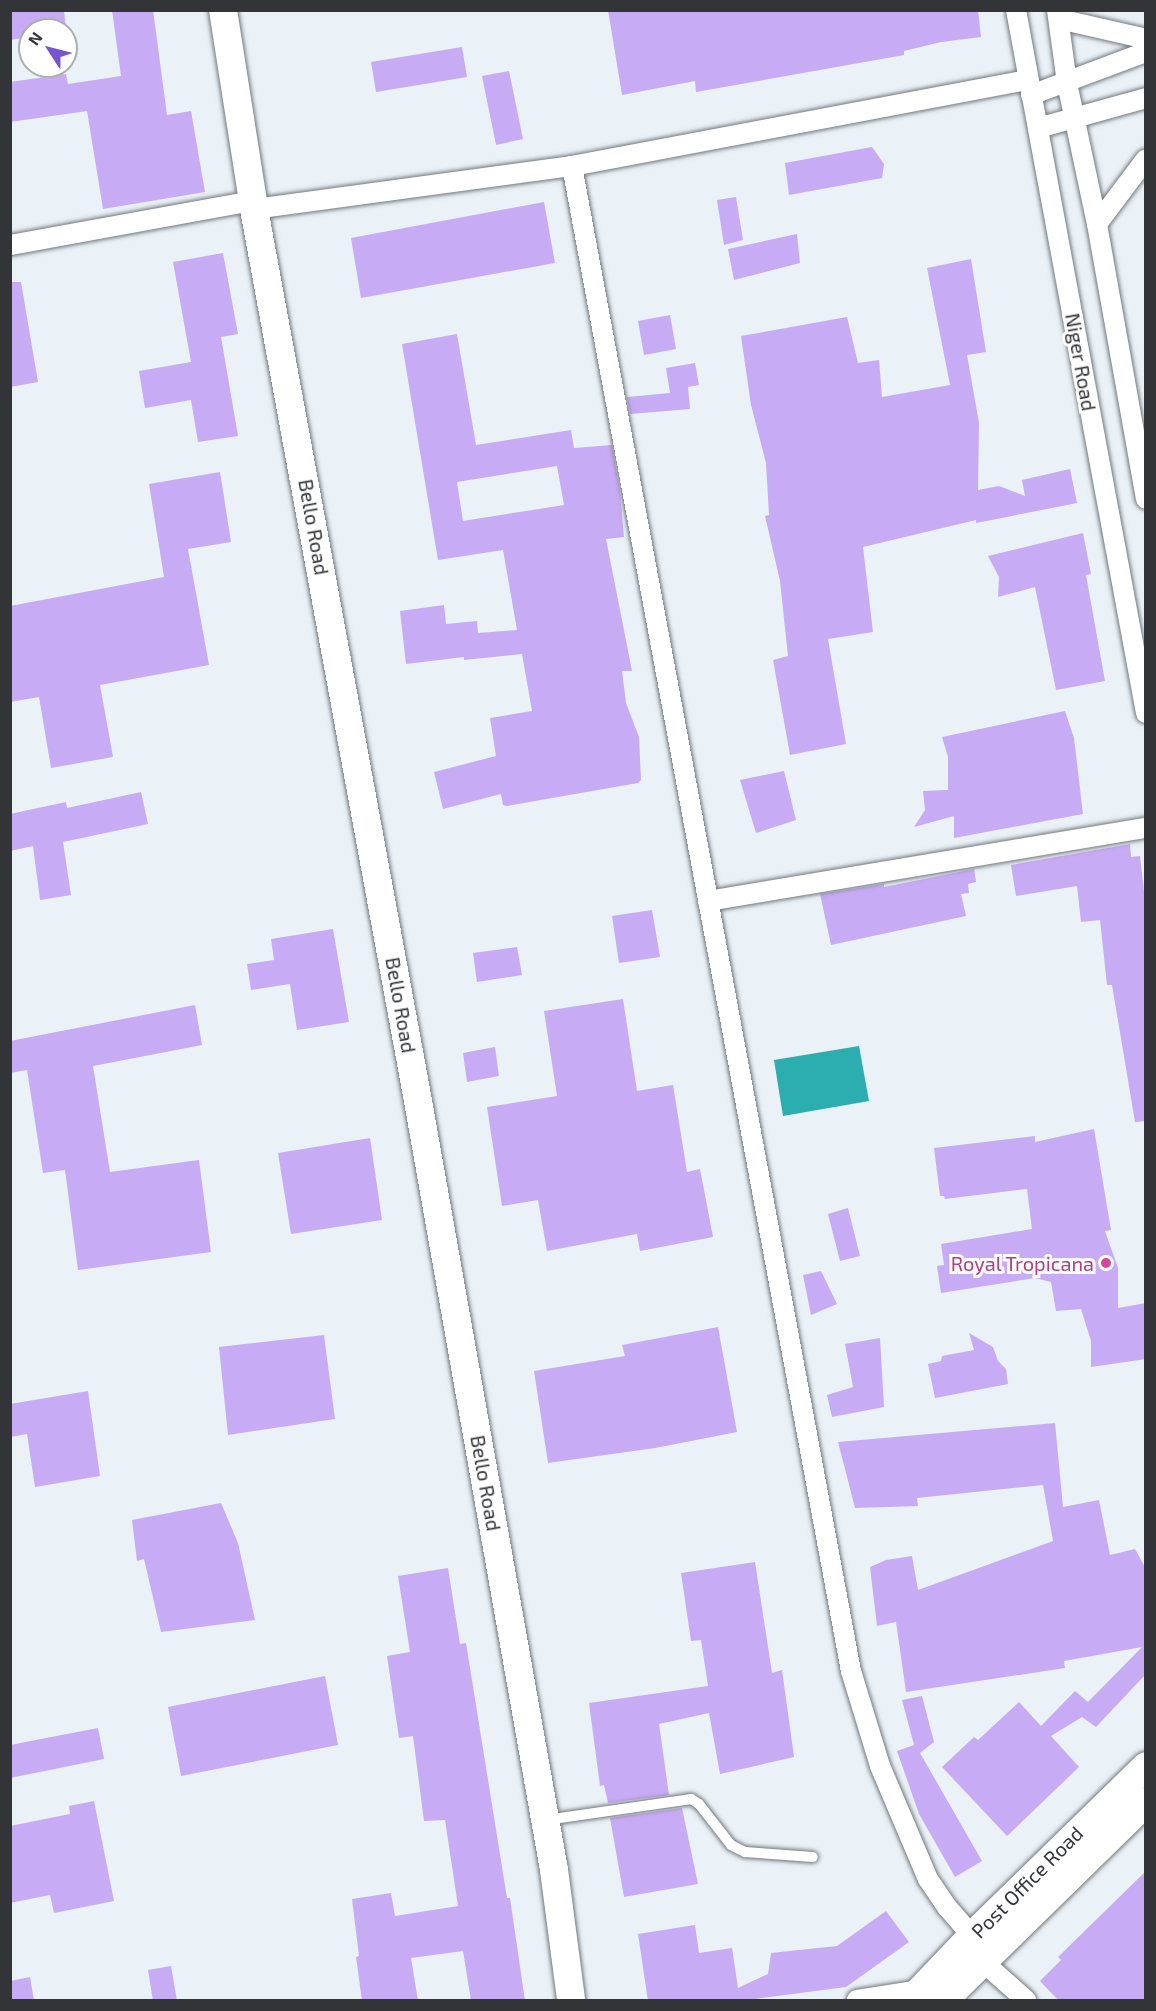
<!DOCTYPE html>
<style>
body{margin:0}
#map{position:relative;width:1156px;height:2011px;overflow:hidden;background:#eaf1f7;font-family:"Exo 2",sans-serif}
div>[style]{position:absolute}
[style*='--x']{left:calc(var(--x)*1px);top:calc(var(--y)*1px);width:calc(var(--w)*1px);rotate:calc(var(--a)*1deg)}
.water>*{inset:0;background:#2caeb0}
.building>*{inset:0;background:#c8abf5}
.roads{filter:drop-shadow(0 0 2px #72787e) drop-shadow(0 0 2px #72787e)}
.lane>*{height:10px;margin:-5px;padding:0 5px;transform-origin:5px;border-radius:5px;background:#fff}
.street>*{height:20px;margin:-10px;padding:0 10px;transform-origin:10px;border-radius:10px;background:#fff}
.secondary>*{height:28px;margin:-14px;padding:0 14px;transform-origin:14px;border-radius:14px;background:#fff}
.dots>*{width:16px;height:16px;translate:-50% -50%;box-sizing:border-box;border:3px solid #fff;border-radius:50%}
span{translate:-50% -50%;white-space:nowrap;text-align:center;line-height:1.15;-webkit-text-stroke:6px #fff;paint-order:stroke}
.street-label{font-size:20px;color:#323437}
.hotel-label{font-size:20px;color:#b23c85}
.right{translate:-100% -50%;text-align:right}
.frame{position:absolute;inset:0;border:12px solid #323437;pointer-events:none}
.north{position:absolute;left:18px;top:18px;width:60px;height:60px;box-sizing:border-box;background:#fff;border:2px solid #adaeaf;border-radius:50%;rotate:306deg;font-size:16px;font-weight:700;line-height:24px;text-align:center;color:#323437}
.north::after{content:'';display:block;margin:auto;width:21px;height:27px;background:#7753cd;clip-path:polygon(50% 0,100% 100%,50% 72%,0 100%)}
</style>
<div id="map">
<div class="water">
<div style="clip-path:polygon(859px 1046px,869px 1101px,783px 1116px,774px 1060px)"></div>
</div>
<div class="building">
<div style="clip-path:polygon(10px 10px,64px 10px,66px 30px,30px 30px,30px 37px,10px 40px)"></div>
<div style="clip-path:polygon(112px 10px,153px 10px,167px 115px,191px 111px,205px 192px,103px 209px,87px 111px,10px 122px,10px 82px,66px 74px,68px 84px,121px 76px)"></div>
<div style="clip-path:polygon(608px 10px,978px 10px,981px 37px,941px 42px,904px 51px,904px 55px,696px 92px,695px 81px,622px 95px)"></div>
<div style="clip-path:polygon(462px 47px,467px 77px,376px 92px,371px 62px)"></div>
<div style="clip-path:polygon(509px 71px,523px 139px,496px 145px,482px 76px)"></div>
<div style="clip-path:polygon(872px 147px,884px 164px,882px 178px,789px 195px,785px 163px)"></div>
<div style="clip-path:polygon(736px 197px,743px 240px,724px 245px,717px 200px)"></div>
<div style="clip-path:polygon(544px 202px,555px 263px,361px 298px,351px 238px)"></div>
<div style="clip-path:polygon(797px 234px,800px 263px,734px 280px,728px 249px)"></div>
<div style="clip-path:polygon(223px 253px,238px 334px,221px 337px,238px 436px,198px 442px,191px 400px,145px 408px,139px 371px,191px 362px,173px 262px)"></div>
<div style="clip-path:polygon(971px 259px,986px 352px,967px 355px,979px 423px,978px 490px,999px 486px,1025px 496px,1022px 480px,1070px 469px,1077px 503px,976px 523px,976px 520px,863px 547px,873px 632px,828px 639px,846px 744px,790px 755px,773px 660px,788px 656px,780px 581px,765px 516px,769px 515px,766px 463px,751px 405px,741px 336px,847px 317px,858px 363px,879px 360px,882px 397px,950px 385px,927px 268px)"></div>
<div style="clip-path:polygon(10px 282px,21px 282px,38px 382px,10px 387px)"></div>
<div style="clip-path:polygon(670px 315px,676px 349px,644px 355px,638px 321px)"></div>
<div style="clip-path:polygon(evenodd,457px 334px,476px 445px,571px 430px,574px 448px,612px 445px,620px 492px,624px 537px,606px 539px,632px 671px,622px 671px,626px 703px,639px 737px,641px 780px,638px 783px,507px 806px,503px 805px,501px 794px,443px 809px,434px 772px,496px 756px,490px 718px,532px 711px,522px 654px,464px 660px,464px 657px,406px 664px,400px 611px,444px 605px,446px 624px,477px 621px,478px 633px,517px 630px,503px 550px,438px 560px,402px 344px,457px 334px,557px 466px,564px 505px,463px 521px,457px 482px,557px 466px)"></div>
<div style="clip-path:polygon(695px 363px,699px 385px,688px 387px,690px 409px,630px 414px,627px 397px,670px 393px,666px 368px)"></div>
<div style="clip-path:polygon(220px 472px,231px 542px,188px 549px,209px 665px,100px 685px,113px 757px,51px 768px,39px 697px,10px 702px,10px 606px,164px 577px,149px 484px)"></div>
<div style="clip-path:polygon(1083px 533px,1091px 574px,1086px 575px,1105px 681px,1056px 690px,1035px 587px,998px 597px,999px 577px,988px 556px)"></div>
<div style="clip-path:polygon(1065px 711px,1074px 738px,1083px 814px,954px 838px,954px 816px,914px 827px,925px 810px,923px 791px,948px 790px,948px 757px,942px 737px)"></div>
<div style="clip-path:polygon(784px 771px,796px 820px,756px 833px,740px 780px)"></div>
<div style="clip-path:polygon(141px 792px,148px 824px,63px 842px,71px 895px,40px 900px,33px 846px,10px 851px,10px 814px,66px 802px,67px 808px)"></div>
<div style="clip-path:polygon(1130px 844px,1131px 857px,1140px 856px,1146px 909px,1146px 1121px,1135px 1122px,1112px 985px,1107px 985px,1100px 920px,1081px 922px,1077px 886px,1016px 896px,1011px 865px)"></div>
<div style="clip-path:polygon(974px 869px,976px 882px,968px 884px,969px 893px,961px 894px,966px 916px,831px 945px,820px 894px,884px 884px,884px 887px)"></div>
<div style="clip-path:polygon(652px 910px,660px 957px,619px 963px,612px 916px)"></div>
<div style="clip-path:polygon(333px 929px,349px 1022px,297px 1030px,290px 984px,251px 990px,247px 964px,274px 960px,271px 939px)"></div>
<div style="clip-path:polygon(517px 947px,522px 975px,477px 982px,473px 953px)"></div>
<div style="clip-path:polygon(623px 999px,637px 1091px,673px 1085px,687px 1172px,700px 1169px,713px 1237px,640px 1251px,637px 1234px,547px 1251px,538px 1200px,502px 1206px,487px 1107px,557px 1096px,544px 1011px)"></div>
<div style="clip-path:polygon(195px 1005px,202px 1045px,93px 1066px,110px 1172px,199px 1160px,211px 1252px,78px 1270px,65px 1170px,43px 1173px,27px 1070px,10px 1073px,10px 1041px)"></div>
<div style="clip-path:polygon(495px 1047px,499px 1076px,467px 1082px,463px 1053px)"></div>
<div style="clip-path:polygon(1094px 1129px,1111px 1230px,1105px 1231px,1118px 1268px,1118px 1308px,1146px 1303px,1146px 1359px,1091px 1367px,1091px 1341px,1081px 1309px,1056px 1311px,1051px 1282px,1035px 1278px,941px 1293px,937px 1266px,944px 1265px,941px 1244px,1032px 1229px,1027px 1189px,945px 1199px,944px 1196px,940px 1196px,934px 1148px,1035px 1136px,1035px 1142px)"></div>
<div style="clip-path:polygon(370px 1138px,382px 1220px,291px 1234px,278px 1153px)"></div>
<div style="clip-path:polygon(848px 1208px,860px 1256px,840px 1261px,828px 1214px)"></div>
<div style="clip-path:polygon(821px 1271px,837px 1304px,811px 1315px,803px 1275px)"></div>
<div style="clip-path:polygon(718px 1327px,737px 1432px,655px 1448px,548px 1463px,534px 1371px,625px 1356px,622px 1345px)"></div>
<div style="clip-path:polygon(969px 1333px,993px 1347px,998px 1361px,1006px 1369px,1008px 1384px,935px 1398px,928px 1364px,941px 1361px,942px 1356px,974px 1350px)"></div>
<div style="clip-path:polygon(324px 1335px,335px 1419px,228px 1435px,219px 1347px)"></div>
<div style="clip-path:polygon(880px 1338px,884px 1407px,832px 1417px,827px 1395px,853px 1387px,845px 1344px)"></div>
<div style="clip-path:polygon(88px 1391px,100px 1476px,35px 1487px,27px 1434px,10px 1437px,10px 1404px)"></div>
<div style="clip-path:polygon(1055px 1423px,1063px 1507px,1099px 1500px,1110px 1555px,1135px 1549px,1146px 1569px,1146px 1674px,1096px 1727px,1082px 1717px,1051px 1736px,1079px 1767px,1007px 1836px,942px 1767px,974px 1737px,978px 1740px,1019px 1702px,1041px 1726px,1075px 1691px,1088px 1702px,1142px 1647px,1064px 1661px,1065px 1668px,906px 1692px,896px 1622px,877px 1626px,870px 1567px,886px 1560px,912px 1556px,918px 1590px,1053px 1541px,1043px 1485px,917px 1498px,918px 1506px,855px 1508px,838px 1442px)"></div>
<div style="clip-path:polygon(221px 1503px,238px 1543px,255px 1620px,161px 1632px,144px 1559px,137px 1561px,132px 1520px)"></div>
<div style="clip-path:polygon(755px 1562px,772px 1673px,782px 1670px,794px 1757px,720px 1774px,709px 1713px,659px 1724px,669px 1795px,608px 1803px,604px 1785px,600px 1786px,589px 1703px,708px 1686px,701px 1640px,691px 1641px,681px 1573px)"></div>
<div style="clip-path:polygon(448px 1568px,460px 1644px,466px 1643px,507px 1898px,510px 1898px,525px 2001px,471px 2001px,463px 1951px,411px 1958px,418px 2001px,362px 2001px,356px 1957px,359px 1956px,352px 1899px,391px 1893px,395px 1916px,458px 1906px,445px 1820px,424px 1821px,413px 1736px,399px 1738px,387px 1656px,410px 1652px,398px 1576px)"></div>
<div style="clip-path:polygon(325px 1676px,338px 1745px,181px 1776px,168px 1707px)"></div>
<div style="clip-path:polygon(922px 1696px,934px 1742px,920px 1753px,982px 1861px,955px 1877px,919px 1814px,897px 1751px,914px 1745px,902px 1700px)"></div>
<div style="clip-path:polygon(98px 1728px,104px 1759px,10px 1778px,10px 1745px)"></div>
<div style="clip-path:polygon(94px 1801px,114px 1901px,54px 1913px,50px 1895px,10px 1903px,10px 1826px,70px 1814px,69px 1806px)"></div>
<div style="clip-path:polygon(682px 1808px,698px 1884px,624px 1897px,610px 1818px)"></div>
<div style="clip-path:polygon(1146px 1871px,1146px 2001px,1059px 2001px,1040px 1981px,1061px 1960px,1058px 1957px)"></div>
<div style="clip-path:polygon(886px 1911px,909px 1942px,846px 1987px,740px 2001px,648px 2001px,638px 1934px,695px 1925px,699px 1953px,732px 1948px,738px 1988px,768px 1974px,771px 1953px,837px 1946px)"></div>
<div style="clip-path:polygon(171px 1966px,177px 2001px,153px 2001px,148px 1970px)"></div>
<div style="clip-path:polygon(30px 1977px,34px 2001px,10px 2001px,10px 1981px)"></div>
</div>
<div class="roads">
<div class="lane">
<div style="--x:546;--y:1820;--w:147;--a:-8.2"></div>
<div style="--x:691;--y:1799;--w:9;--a:32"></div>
<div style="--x:699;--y:1804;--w:52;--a:52"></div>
<div style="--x:731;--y:1845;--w:16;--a:27"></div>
<div style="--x:745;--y:1852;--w:68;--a:4.2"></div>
</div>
<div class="street">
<div style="--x:1016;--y:10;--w:715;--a:79.52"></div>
<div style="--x:1057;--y:10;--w:74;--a:82.2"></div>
<div style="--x:1067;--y:83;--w:144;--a:78"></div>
<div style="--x:1097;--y:224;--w:279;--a:79.9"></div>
<div style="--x:1059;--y:19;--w:89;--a:12.9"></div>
<div style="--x:1031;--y:95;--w:123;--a:-20.5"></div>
<div style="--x:1038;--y:128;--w:112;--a:-15.5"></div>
<div style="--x:572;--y:166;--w:1531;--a:79.5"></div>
<div style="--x:851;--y:1671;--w:99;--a:73"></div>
<div style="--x:880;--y:1766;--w:123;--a:67"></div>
<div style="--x:928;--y:1879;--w:34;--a:56"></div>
<div style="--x:947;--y:1907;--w:38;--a:49"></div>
<div style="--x:254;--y:209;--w:321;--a:-7.7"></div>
<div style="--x:572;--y:166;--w:464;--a:-10.7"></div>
<div style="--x:1097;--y:224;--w:81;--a:-53"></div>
<div style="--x:10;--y:245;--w:246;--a:-10.3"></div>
<div style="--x:708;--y:901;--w:444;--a:-9.5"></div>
<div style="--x:982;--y:1961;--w:59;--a:41.6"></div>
<div style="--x:857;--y:2000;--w:65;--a:-8.9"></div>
</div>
<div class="secondary">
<div style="--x:223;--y:10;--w:201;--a:81.1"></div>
<div style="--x:254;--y:209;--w:907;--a:79.58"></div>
<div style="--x:418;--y:1101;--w:781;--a:79.97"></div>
<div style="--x:554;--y:1870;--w:131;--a:82.5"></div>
<div style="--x:911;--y:2000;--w:88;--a:-46.4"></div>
<div style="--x:972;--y:1936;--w:243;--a:-44.3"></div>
<div style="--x:944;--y:2000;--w:283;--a:-44.4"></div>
</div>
</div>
<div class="dots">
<div style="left:1106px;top:1263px;background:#d1479c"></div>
</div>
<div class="street-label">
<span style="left:1081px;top:362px;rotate:80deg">Niger Road</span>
<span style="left:314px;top:527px;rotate:80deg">Bello Road</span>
<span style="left:401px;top:1005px;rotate:80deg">Bello Road</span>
<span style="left:486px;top:1483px;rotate:80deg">Bello Road</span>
<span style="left:1027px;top:1882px;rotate:-45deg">Post Office Road</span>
</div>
<div class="hotel-label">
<span class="right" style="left:1094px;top:1263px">Royal Tropicana</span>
</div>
<div class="frame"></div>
<div class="north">N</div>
</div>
